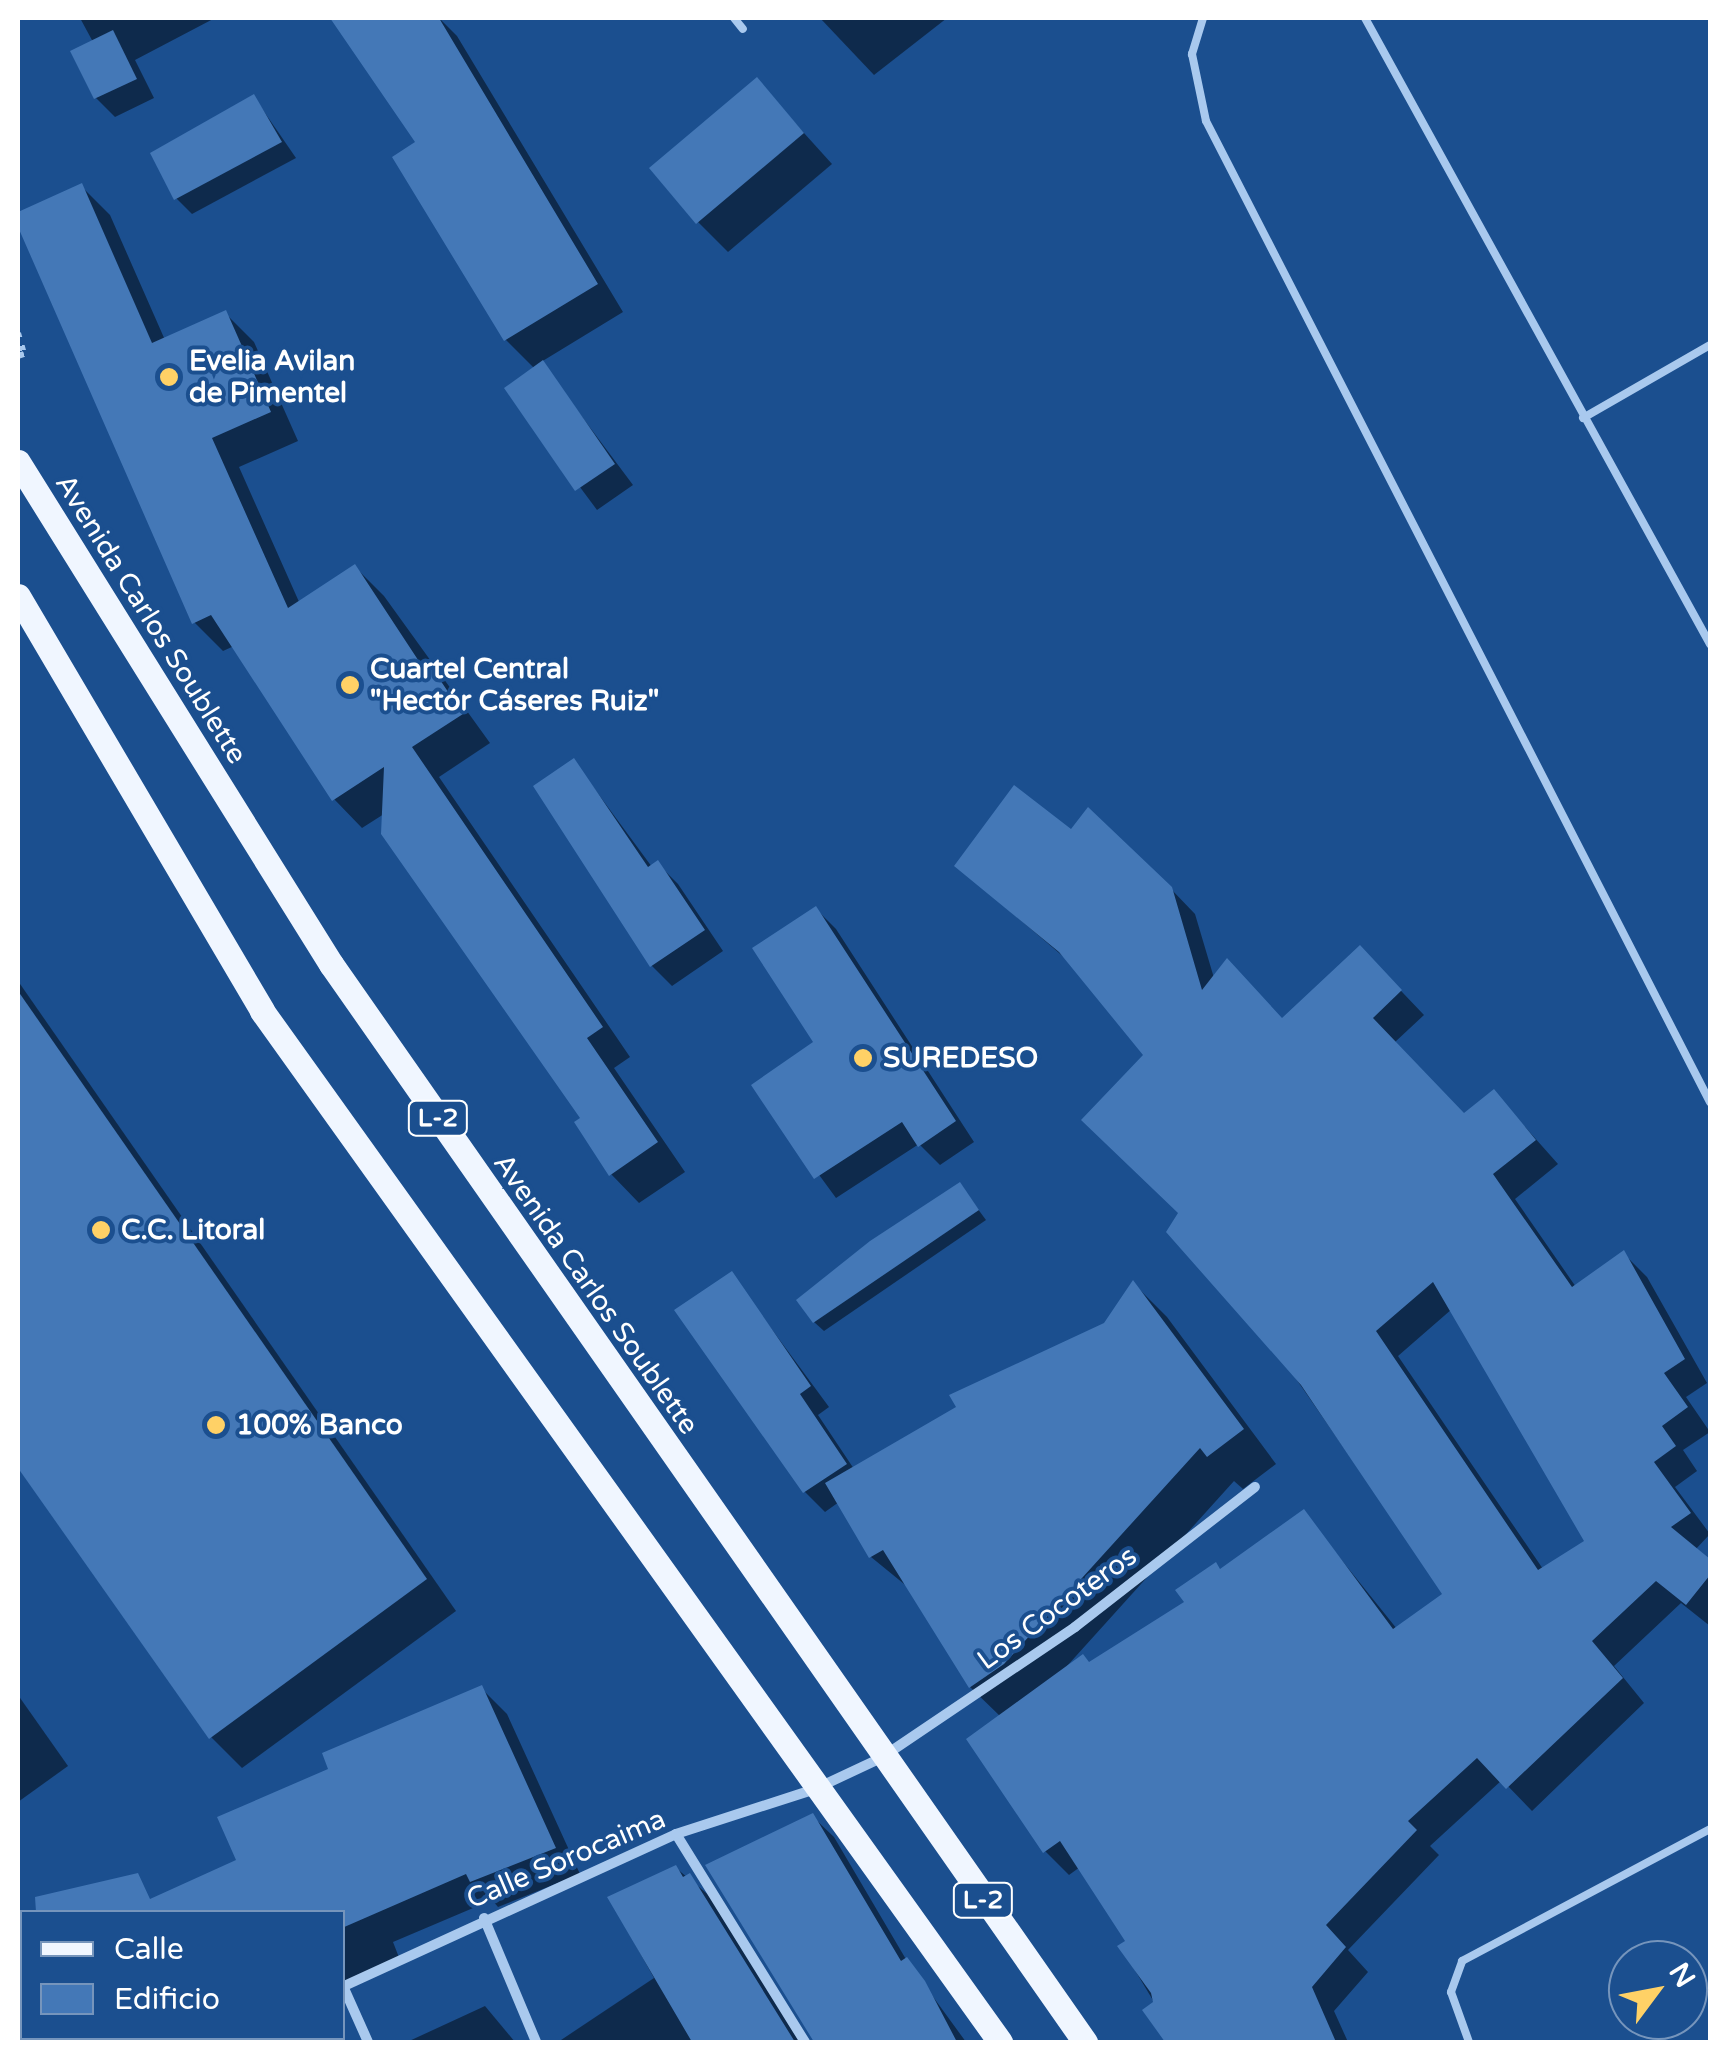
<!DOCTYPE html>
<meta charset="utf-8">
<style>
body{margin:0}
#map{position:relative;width:1728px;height:2060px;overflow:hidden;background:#1b4f8f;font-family:"Varela Round",sans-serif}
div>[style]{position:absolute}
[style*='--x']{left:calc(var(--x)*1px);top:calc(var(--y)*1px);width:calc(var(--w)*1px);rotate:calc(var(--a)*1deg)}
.shadow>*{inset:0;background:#0007}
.building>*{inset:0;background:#4478b7}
.path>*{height:6px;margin-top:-3px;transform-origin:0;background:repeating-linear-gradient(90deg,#a9c9ee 0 5px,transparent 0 13px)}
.service>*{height:8px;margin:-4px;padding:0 4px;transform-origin:4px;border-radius:4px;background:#a9c9ee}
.minor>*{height:10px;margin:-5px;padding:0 5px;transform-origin:5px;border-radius:5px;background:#a9c9ee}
.primary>*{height:25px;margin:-12.5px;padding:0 12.5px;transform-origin:12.5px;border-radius:12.5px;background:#f0f6ff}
.dots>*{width:28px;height:28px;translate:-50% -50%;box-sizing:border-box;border:5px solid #1b4f8f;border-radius:50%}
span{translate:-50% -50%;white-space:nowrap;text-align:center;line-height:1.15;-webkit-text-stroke:8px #1b4f8f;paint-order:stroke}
.shield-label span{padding:2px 8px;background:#1b4f8f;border:2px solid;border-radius:8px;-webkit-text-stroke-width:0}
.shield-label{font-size:25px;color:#fff;font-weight:700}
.poi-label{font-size:28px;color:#fff;font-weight:700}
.left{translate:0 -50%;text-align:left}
.street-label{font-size:28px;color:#fff}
.frame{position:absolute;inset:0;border:20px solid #fff;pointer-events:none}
.legend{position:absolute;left:20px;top:1910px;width:325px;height:130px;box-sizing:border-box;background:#1b4f8f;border:2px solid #7695bc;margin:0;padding:12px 18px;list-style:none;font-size:30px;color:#fff}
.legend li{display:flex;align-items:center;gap:20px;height:50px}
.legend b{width:50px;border:2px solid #7695bc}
.north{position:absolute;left:1608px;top:1940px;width:100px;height:100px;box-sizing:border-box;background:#1b4f8f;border:2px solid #7695bc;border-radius:50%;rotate:58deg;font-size:28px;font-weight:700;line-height:40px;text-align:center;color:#fff}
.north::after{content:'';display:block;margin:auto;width:35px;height:45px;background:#ffd166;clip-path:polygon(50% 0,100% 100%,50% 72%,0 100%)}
</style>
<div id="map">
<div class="shadow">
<div style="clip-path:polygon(80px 18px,215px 18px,135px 60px,154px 98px,115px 117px,96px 98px,93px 42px)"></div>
<div style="clip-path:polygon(354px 18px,439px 18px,457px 36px,623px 312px,541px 362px,633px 485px,597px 510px,507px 389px,535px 369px,506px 340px,419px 143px,344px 25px)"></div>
<div style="clip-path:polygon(820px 18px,947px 18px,874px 75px)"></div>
<div style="clip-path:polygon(757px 81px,832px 164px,728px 252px,698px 222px)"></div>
<div style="clip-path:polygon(254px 97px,296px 158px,192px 214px,176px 198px)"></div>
<div style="clip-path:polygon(81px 186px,110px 215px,165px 340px,225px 313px,254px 342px,298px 441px,239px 467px,300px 604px,355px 567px,384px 596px,490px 743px,439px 777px,630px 1057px,614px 1068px,685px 1172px,639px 1203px,611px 1174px,583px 1119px,384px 814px,362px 828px,334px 799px,234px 646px,223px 651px,194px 622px,18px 221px,18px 215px)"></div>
<div style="clip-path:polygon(574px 761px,652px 867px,657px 863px,678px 884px,723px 951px,672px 986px,652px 966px,536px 787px)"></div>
<div style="clip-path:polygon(evenodd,1072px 833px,1171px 889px,1195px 914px,1214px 978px,1283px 1021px,1383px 972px,1424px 1015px,1394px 1043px,1465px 1116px,1494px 1092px,1558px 1164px,1515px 1199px,1576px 1287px,1623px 1253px,1647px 1277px,1707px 1383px,1686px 1397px,1710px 1432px,1683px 1450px,1697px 1471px,1675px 1487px,1710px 1534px,1695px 1550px,1710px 1562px,1710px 1626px,1681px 1603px,1614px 1666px,1644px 1703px,1532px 1811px,1502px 1780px,1430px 1846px,1439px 1855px,1348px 1950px,1368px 1972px,1334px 2011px,1348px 2042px,1178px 2042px,1121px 1947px,1129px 1941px,1080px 1867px,1069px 1875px,1045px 1851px,1001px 1717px,970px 1687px,909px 1588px,871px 1557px,839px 1502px,825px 1512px,805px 1492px,678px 1311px,731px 1274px,829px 1407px,818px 1415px,854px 1469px,1106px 1325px,1134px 1284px,1167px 1317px,1276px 1464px,1243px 1489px,1234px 1481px,1067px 1666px,1090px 1665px,1187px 1603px,1303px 1512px,1397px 1629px,1446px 1595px,1181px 1213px,1146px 1055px,1072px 964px,957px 866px,1072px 833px,1452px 1309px,1587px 1542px,1543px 1569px,1398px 1356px,1452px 1309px)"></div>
<div style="clip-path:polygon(816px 909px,836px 929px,974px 1142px,940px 1165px,919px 1144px,836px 1198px,754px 1086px,817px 1043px)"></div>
<div style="clip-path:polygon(18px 981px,456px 1611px,242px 1768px,211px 1737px,18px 1464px)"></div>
<div style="clip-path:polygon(960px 1185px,986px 1220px,824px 1331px,814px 1322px)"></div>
<div style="clip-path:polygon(481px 1688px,507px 1714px,580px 1874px,498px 1907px,492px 1900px,393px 1942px,400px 1960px,342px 1986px,342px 1912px,209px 1912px,196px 1881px,239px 1861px)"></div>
<div style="clip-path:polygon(18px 1695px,68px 1766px,18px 1802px)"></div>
<div style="clip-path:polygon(812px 1816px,834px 1837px,907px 1961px,966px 2042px,814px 2042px)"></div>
<div style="clip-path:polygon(676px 1868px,711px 1897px,801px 2042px,558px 2042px,654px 1978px,610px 1899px)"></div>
<div style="clip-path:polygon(18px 1976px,22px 2038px,38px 2042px,18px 2042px)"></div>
<div style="clip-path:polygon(485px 2006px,515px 2042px,407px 2042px)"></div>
</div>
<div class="building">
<div style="clip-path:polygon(330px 18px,439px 18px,598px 284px,504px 341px,392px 157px,415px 142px)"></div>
<div style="clip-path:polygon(113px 30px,137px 79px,94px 99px,70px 51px)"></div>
<div style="clip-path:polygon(757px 77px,804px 133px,696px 224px,649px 168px)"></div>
<div style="clip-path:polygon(254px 94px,282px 142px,174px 200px,150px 153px)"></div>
<div style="clip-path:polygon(82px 183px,152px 343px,226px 310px,271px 412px,212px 438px,288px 608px,355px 564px,424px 669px,430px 665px,463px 714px,412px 747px,603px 1027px,587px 1038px,658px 1142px,609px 1176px,574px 1122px,580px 1118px,381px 834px,384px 767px,332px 801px,211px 615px,192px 624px,18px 227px,18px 212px)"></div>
<div style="clip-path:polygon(543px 360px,615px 464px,575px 491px,504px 388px)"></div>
<div style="clip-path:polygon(574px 758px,648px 867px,658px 860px,705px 930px,650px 967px,533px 786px)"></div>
<div style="clip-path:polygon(evenodd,1014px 785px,1071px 829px,1088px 807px,1172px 887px,1202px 990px,1227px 958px,1282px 1018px,1360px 945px,1402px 990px,1373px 1018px,1464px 1113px,1494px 1089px,1536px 1140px,1493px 1174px,1572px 1287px,1624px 1250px,1685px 1359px,1664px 1373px,1688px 1407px,1662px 1426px,1676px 1446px,1654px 1462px,1691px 1513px,1671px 1527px,1710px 1559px,1710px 1575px,1686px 1605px,1656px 1581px,1592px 1641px,1623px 1678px,1506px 1789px,1477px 1758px,1408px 1821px,1417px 1830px,1326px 1925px,1346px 1947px,1312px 1987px,1336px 2042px,1165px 2042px,1142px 2010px,1153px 2002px,1151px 1993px,1117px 1946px,1125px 1941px,1060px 1841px,1043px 1853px,966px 1739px,1083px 1654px,1089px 1662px,1184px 1602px,1175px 1590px,1216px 1562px,1220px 1569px,1304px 1509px,1393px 1629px,1442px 1594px,1301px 1385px,1166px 1232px,1178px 1213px,1081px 1120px,1143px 1055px,1059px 952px,954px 866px,1014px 785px,1433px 1282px,1584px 1541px,1538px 1570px,1376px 1331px,1433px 1282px)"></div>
<div style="clip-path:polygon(816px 906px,956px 1121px,918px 1147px,902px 1122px,814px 1179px,751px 1085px,813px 1042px,752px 948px)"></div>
<div style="clip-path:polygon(18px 991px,427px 1579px,209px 1739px,18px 1468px)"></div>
<div style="clip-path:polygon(960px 1182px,979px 1210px,813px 1323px,796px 1300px,870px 1241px)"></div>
<div style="clip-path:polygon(732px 1271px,811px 1386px,800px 1394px,847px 1464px,803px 1493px,674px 1310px)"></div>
<div style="clip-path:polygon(1133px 1280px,1244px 1429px,1207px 1457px,1200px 1448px,1004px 1664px,969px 1688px,883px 1550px,869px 1558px,825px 1483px,956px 1407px,949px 1395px,1104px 1323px)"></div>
<div style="clip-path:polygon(482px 1685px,556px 1848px,470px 1882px,466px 1874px,342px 1928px,342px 1912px,36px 1912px,35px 1897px,138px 1873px,150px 1899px,236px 1860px,217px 1817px,328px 1769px,322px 1753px)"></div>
<div style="clip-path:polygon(813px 1813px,901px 1961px,907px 1957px,925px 1981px,957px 2042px,814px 2042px,705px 1865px)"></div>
<div style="clip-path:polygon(676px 1865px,683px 1877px,690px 1873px,795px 2042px,692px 2042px,607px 1897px)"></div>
</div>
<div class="path">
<div style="--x:18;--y:333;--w:22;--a:74"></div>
<div style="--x:24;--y:354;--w:6;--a:162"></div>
</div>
<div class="service">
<div style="--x:734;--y:18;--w:14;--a:51"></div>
<div style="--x:1203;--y:18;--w:38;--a:107"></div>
<div style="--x:1192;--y:54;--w:68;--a:78.2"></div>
<div style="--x:1206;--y:121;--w:1103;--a:62.81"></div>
<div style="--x:1365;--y:18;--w:715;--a:61.14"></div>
<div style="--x:1583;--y:418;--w:146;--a:-29.9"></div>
<div style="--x:18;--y:1962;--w:15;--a:74"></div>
<div style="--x:44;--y:2038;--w:4;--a:76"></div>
<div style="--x:1469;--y:2042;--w:53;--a:-109.8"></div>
<div style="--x:1451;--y:1992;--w:33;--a:-70"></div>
<div style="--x:1462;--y:1961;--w:281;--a:-28"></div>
</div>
<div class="minor">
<div style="--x:676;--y:1834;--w:245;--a:58.2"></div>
<div style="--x:484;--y:1918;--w:134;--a:67.2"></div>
<div style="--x:343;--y:1986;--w:61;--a:65.9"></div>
<div style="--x:342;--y:1987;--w:367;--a:-24.6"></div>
<div style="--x:676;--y:1834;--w:146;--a:-17.9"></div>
<div style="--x:815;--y:1789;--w:73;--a:-25.2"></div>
<div style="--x:881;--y:1758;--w:234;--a:-34"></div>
<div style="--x:1075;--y:1627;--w:228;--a:-37.9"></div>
<div style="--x:228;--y:2042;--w:11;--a:-22"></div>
</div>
<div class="primary">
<div style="--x:18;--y:462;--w:592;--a:58.06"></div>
<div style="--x:331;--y:964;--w:1316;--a:55.03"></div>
<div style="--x:18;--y:596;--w:481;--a:59.5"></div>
<div style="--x:262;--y:1011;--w:1268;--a:54.4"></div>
</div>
<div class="dots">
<div style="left:169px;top:377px;background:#ffd166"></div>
<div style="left:350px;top:685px;background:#ffd166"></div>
<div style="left:863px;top:1058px;background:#ffd166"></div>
<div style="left:101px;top:1230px;background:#ffd166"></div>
<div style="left:216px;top:1425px;background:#ffd166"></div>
</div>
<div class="shield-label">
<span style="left:438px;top:1118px">L-2</span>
<span style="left:983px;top:1900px">L-2</span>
</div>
<div class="poi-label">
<span class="left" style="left:189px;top:377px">Evelia Avilan<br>de Pimentel</span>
<span class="left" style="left:370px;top:685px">Cuartel Central<br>"Hectór Cáseres Ruiz"</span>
<span class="left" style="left:883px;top:1058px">SUREDESO</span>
<span class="left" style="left:121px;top:1230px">C.C. Litoral</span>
<span class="left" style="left:236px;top:1425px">100% Banco</span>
</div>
<div class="street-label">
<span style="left:151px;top:619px;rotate:58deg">Avenida Carlos Soublette</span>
<span style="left:596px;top:1294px;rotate:55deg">Avenida Carlos Soublette</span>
<span style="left:1057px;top:1608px;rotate:-36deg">Los Cocoteros</span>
<span style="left:566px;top:1859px;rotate:-23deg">Calle Sorocaima</span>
</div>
<div class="frame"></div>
<ul class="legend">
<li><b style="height:12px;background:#f0f6ff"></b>Calle</li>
<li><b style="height:28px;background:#4478b7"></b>Edificio</li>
</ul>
<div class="north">N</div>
</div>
